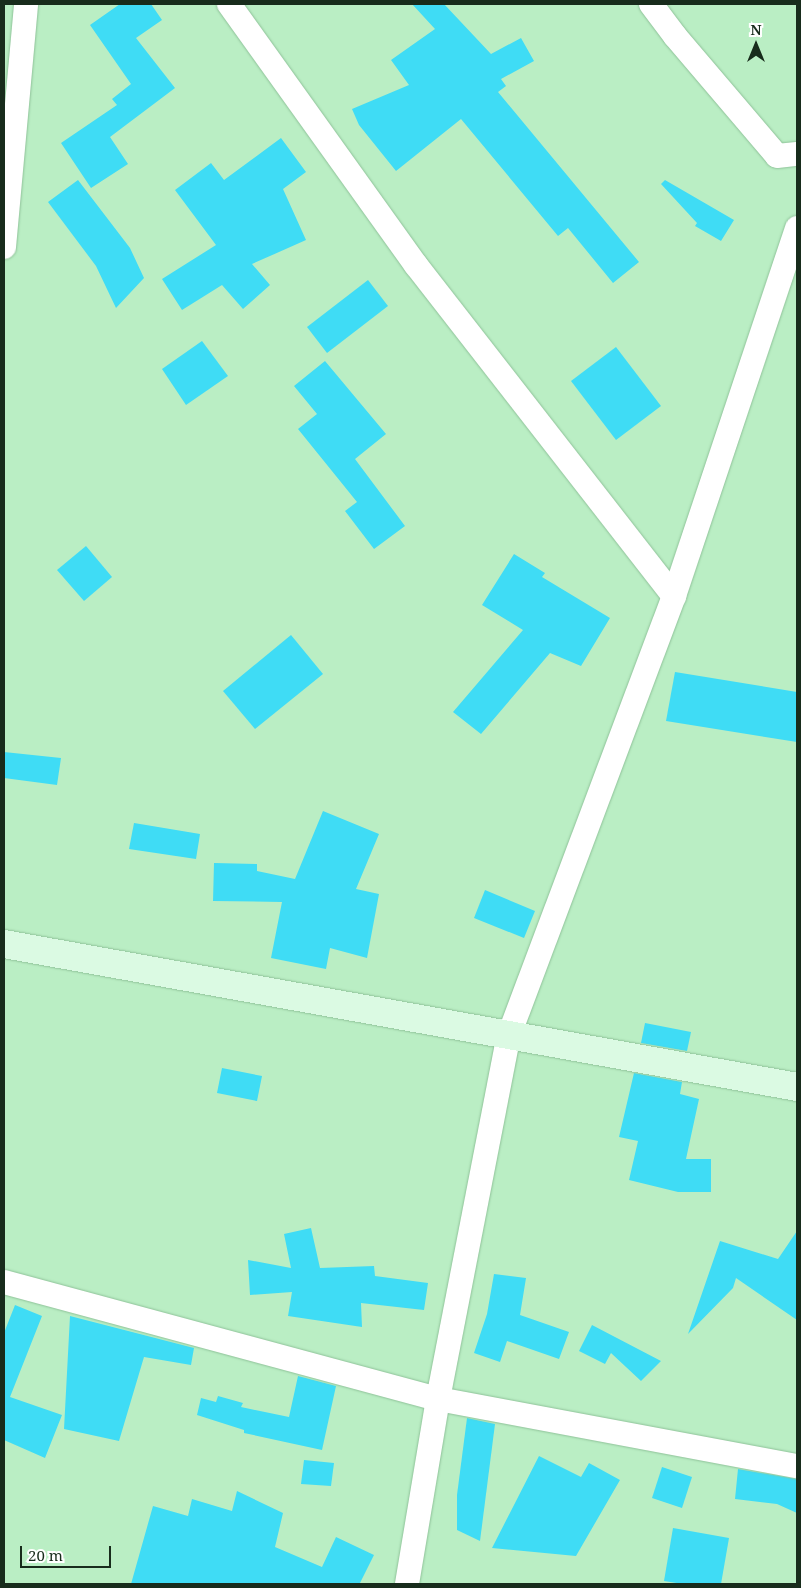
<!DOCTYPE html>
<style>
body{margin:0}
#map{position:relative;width:801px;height:1588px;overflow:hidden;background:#baeec4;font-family:"Noto Serif",serif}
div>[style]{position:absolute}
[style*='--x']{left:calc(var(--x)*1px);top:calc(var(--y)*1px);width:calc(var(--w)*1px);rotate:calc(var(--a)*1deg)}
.building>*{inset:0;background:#3fdcf5}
.roads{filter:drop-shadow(0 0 1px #8fc299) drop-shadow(0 0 1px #8fc299)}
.minor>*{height:24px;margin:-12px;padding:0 12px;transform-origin:12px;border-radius:12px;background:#fff}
.secondary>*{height:28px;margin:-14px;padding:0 14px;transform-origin:14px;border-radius:14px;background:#dbfae3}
span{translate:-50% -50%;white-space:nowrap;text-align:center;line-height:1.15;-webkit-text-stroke:4px #fff;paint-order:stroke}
.frame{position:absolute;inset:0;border:5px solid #182c1c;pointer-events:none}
.north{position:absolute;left:731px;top:20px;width:50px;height:50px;-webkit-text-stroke:4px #fff;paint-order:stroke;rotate:0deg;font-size:14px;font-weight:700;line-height:20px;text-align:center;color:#182c1c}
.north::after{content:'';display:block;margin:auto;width:18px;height:22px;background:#182c1c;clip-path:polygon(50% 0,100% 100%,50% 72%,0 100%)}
.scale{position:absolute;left:20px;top:1546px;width:91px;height:22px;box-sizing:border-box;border:2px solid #182c1c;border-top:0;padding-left:6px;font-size:15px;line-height:18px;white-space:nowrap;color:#182c1c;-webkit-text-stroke:4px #fff;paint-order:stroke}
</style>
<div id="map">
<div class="building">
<div style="clip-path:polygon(120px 4px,151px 4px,162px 20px,136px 38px,175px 88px,110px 137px,128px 164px,91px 188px,61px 143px,117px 105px,112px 99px,131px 84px,90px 25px)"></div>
<div style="clip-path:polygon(412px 4px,444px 4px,491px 54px,521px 38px,534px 61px,501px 79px,506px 86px,498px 92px,639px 262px,613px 283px,568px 228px,558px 236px,461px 119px,396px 171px,359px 125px,352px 109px,409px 85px,391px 60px,435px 29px)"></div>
<div style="clip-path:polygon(281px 138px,306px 172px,283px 189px,306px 240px,252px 264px,270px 285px,243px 309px,222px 285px,182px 310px,162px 279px,216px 245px,175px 190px,211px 163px,224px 180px)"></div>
<div style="clip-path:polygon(78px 180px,130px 248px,144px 278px,116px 308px,96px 266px,48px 202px)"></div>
<div style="clip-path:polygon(665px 180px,734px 220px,721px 241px,695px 226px,697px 223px,661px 184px)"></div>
<div style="clip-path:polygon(368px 280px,388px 306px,327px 353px,307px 327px)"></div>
<div style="clip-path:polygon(202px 341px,228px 376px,186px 405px,162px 369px)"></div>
<div style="clip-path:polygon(616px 347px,661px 406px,616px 440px,571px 381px)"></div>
<div style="clip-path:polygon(325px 361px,386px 434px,355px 459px,405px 526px,374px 549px,345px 511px,357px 502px,298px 429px,317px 414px,294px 386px)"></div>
<div style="clip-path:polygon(86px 546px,112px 577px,84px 601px,57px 570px)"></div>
<div style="clip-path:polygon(514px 554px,545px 573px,542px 577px,610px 618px,581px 666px,550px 653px,481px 734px,453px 712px,523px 630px,482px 605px)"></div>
<div style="clip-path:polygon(291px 635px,323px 674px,255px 729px,223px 691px)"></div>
<div style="clip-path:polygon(675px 672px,797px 692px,797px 742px,666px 721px)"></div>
<div style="clip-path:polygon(4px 752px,61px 758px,57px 785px,4px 778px)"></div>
<div style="clip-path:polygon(323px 811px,379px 834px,356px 889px,379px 894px,367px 958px,330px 948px,326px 969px,271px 958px,282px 902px,213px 901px,214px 863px,257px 864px,257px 871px,295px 879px)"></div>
<div style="clip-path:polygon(134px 823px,200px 834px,196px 859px,129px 849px)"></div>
<div style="clip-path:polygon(485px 890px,535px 911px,524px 938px,474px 918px)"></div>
<div style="clip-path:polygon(645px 1023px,691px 1032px,687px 1051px,641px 1043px)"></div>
<div style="clip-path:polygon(222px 1068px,262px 1076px,257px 1101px,217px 1093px)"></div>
<div style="clip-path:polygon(634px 1073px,682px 1082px,680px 1094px,699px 1099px,686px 1159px,711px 1159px,711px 1192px,678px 1192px,629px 1180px,638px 1141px,619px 1137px)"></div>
<div style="clip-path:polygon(311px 1228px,320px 1268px,374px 1266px,375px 1276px,428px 1283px,424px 1310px,361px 1303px,362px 1327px,288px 1316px,292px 1292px,250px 1295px,248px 1260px,291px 1268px,284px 1234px)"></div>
<div style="clip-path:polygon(797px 1231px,797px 1320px,736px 1278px,733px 1288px,688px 1334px,720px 1241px,778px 1259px)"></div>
<div style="clip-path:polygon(494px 1274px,526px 1278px,520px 1315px,569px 1332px,559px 1359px,507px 1341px,500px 1362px,474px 1353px,487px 1314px)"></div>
<div style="clip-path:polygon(15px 1305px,42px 1316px,10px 1397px,62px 1415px,45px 1458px,4px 1440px,4px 1333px)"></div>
<div style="clip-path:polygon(70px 1316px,194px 1348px,191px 1365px,144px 1357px,119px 1441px,64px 1429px)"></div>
<div style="clip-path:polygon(592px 1325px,661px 1361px,641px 1381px,611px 1353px,605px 1364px,579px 1351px)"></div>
<div style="clip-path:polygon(298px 1376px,336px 1386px,322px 1450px,244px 1433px,244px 1430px,197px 1415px,201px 1398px,216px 1402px,218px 1396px,243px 1403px,241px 1407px,289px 1417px)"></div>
<div style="clip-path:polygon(467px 1418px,495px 1424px,480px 1541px,457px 1530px,457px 1495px)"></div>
<div style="clip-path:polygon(539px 1456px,581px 1477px,589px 1463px,620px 1480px,576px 1556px,492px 1548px)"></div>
<div style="clip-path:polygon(304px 1460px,334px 1463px,331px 1486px,301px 1484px)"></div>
<div style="clip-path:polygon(662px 1467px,692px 1477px,682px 1508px,652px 1498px)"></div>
<div style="clip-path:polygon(738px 1469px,797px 1479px,797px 1513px,777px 1504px,735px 1499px)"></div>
<div style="clip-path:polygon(237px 1491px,283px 1513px,275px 1547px,322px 1567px,336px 1537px,374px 1555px,360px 1583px,363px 1584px,131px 1584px,153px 1506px,188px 1516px,192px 1499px,232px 1511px)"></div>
<div style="clip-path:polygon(673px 1528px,729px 1538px,721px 1584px,683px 1584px,664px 1581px)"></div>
</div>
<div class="roads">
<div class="minor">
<div style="--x:229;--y:4;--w:321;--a:54.4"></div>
<div style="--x:416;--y:265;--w:420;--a:52.1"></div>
<div style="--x:651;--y:4;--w:40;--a:53"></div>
<div style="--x:675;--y:36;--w:157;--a:49.6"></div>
<div style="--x:777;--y:156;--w:20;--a:-6"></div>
<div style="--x:4;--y:247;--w:244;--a:-84.8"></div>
<div style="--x:4;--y:1282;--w:449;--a:15.1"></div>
<div style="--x:438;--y:1399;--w:365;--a:10.6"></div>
<div style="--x:407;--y:1584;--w:188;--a:-80.5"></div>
<div style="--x:438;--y:1399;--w:371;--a:-79"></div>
<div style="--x:509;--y:1035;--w:469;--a:-69.4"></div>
<div style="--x:674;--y:596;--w:388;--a:-71.5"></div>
</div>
<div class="secondary">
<div style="--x:4;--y:944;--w:806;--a:10.22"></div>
</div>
</div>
<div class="frame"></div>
<div class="north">N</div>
<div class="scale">20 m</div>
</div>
